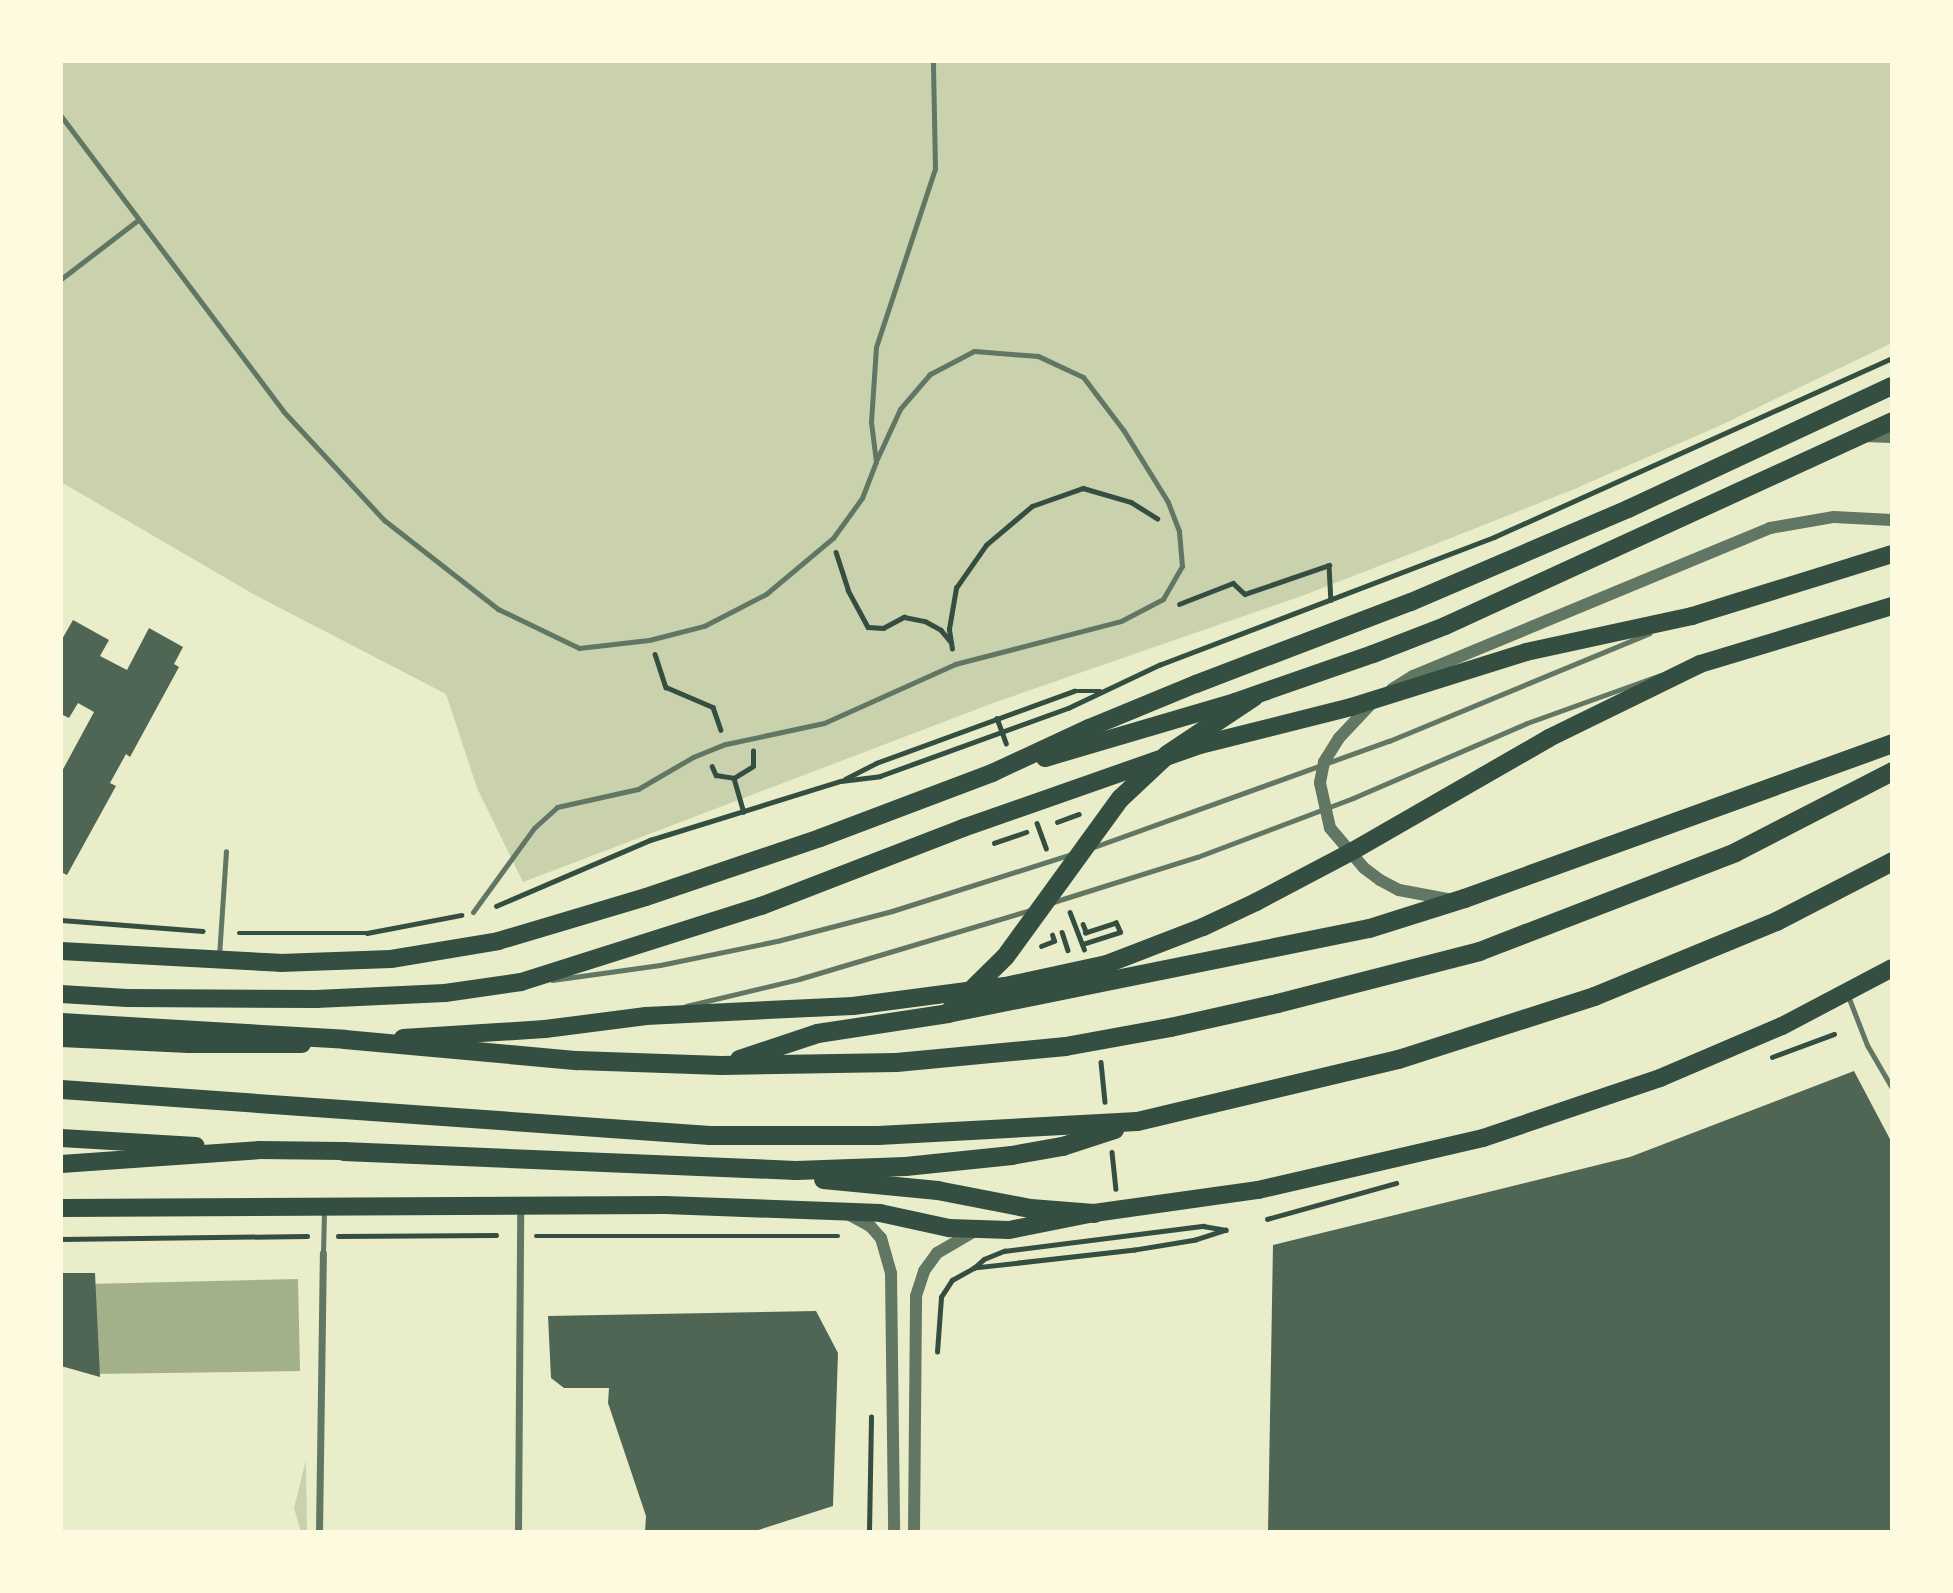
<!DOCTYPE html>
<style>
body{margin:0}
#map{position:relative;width:1953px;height:1593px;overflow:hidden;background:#e9edc9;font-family:Literata,serif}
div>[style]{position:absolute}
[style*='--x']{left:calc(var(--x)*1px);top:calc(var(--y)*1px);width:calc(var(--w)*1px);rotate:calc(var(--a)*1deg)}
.green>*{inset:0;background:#cad2ad}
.water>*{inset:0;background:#a3b18a}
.building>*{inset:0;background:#4f6655}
.path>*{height:4.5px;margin:-2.25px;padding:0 2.25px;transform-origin:2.25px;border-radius:2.25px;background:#344e41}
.service>*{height:5px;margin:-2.5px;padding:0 2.5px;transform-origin:2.5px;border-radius:2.5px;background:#617663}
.minor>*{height:7px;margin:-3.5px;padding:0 3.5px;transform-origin:3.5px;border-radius:3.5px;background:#617663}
.tertiary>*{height:12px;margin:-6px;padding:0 6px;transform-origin:6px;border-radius:6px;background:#617663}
.primary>*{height:18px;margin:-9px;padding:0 9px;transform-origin:9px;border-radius:9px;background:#344e41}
.trunk>*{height:19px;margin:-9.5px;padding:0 9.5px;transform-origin:9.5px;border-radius:9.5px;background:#344e41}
span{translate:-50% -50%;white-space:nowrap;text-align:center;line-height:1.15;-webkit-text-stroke:7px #fefae0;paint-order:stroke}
.frame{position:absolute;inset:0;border:63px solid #fefae0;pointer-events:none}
</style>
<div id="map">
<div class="green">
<div style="clip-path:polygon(61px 61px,1892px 61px,1892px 343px,1719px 426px,1572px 490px,1428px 547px,1299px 597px,996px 702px,523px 882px,477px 788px,446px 694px,255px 595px,61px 482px)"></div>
<div style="clip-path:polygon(306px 1460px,307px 1532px,301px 1532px,294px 1508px)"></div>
</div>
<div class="water">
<div style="clip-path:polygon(298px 1279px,300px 1371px,91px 1374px,88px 1284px)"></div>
</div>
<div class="building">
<div style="clip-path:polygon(73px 620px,109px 640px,100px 656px,127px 670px,149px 628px,183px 647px,174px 664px,179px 667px,130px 757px,126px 754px,110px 783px,116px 786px,67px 875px,61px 872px,61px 773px,94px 712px,78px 703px,69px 718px,61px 714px,61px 641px)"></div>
<div style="clip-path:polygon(1854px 1071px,1892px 1143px,1892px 1532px,1268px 1532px,1273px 1245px,1630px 1157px)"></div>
<div style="clip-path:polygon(61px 1273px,95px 1273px,100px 1377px,61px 1366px)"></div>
<div style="clip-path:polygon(816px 1311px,838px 1353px,833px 1506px,752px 1532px,645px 1532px,646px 1516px,608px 1403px,609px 1388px,564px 1388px,551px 1378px,548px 1316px)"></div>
</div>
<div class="path">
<div style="--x:836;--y:552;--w:40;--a:72"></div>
<div style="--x:848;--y:590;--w:42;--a:61.6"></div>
<div style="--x:868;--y:627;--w:15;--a:4"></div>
<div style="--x:883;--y:628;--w:24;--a:-28"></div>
<div style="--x:904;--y:617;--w:21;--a:11"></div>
<div style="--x:925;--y:621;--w:18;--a:29"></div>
<div style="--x:941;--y:630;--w:16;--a:50"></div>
<div style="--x:1179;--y:604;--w:58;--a:-21.3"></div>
<div style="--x:1233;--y:583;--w:16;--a:43"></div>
<div style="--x:1245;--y:594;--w:89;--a:-19"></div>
<div style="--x:1329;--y:565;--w:35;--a:87"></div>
<div style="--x:952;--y:649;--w:20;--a:-99"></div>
<div style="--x:949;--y:629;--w:42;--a:-80.3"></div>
<div style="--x:956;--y:588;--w:52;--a:-55.1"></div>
<div style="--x:986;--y:545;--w:60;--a:-40.3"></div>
<div style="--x:1032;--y:506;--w:54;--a:-19.4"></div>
<div style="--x:1083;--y:488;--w:50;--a:16.3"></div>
<div style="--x:1131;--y:502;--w:31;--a:32"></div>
<div style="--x:655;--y:654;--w:35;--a:72"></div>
<div style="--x:666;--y:687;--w:51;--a:23.1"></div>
<div style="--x:713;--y:707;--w:24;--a:71"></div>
<div style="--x:997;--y:718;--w:27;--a:70"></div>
<div style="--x:712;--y:766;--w:10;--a:66"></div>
<div style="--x:716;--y:775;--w:18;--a:9"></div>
<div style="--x:734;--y:778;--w:22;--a:-32"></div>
<div style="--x:753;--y:766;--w:15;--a:-90"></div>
<div style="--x:734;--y:778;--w:35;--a:74"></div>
<div style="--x:845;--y:779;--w:35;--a:-27"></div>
<div style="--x:876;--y:763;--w:211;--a:-20"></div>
<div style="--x:1074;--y:691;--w:26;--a:0"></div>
<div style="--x:1057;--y:822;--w:23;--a:-20"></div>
<div style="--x:1037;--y:823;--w:27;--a:70"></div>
<div style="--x:994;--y:843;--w:34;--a:-19"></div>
<div style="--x:496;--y:906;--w:168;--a:-23.2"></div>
<div style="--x:650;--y:840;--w:200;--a:-17.2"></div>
<div style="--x:841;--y:781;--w:39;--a:-7"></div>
<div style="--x:880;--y:776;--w:200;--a:-19.9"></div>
<div style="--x:1068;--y:708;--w:101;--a:-25.3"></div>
<div style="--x:1159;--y:665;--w:359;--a:-20.9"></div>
<div style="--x:1494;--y:537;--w:436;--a:-24.2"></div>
<div style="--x:1070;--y:912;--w:40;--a:69"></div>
<div style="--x:61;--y:920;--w:142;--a:4.4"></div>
<div style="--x:1062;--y:932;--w:19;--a:72"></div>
<div style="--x:239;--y:933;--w:128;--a:0"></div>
<div style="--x:367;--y:933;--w:96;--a:-10.8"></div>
<div style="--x:1083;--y:944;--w:39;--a:-18"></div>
<div style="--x:1120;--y:932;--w:10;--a:-114"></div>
<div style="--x:1116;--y:923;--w:32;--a:162"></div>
<div style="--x:1086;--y:933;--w:9;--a:-111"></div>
<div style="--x:1041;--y:946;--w:14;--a:-21"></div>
<div style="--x:1054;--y:941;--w:6;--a:-108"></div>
<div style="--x:1772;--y:1057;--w:66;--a:-20.4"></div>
<div style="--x:1101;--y:1062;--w:40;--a:84.3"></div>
<div style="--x:1112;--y:1152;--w:37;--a:84"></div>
<div style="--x:1267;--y:1219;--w:134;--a:-15.6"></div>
<div style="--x:1203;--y:1226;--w:23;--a:10"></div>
<div style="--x:1226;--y:1230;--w:32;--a:162"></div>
<div style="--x:1196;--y:1240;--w:62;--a:170.7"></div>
<div style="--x:1135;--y:1250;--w:162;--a:173.6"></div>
<div style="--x:974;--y:1268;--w:13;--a:-42"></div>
<div style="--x:984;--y:1259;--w:22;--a:-22"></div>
<div style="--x:1004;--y:1251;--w:201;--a:-7.2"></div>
<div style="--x:338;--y:1236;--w:158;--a:-0.4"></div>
<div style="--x:536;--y:1236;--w:302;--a:0"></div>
<div style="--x:61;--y:1239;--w:246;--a:-0.7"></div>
<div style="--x:937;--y:1352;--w:55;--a:-85.8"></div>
<div style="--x:941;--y:1297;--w:20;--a:-57"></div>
<div style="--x:952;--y:1280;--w:25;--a:-29"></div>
<div style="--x:869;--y:1532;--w:115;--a:-89"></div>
</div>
<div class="service">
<div style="--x:61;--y:116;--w:369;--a:53"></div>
<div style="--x:283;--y:411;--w:149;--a:47.2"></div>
<div style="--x:384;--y:520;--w:145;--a:38"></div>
<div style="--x:498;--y:609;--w:90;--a:25.7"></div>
<div style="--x:579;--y:648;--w:70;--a:-6.5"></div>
<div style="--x:649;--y:640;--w:57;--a:-14.3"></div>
<div style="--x:704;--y:626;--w:70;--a:-27.3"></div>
<div style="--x:766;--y:594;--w:87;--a:-39.9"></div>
<div style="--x:833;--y:538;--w:49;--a:-54.1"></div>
<div style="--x:862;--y:498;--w:39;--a:-69"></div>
<div style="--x:876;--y:462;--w:40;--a:-97.1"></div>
<div style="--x:871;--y:422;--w:75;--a:-86.2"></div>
<div style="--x:876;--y:347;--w:188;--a:-71.7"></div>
<div style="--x:935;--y:169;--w:108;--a:-91.1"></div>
<div style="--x:61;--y:279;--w:97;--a:-37.5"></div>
<div style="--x:1091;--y:848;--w:317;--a:-19.8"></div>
<div style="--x:1389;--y:741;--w:282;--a:-22.5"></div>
<div style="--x:1050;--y:903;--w:154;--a:-17.4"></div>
<div style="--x:1197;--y:857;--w:167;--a:-20.7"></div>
<div style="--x:1353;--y:798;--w:189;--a:-23.3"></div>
<div style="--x:1527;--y:723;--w:141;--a:-19.8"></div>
<div style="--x:473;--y:912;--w:104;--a:-54"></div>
<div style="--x:534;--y:828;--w:31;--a:-42"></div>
<div style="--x:557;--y:807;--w:83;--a:-12.5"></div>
<div style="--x:638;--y:789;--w:64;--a:-30.2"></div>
<div style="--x:693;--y:757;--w:35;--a:-22"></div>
<div style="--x:726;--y:744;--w:100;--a:-12.1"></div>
<div style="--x:824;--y:723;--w:144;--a:-24.2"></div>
<div style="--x:955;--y:664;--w:171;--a:-14.5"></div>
<div style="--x:1121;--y:621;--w:47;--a:-27.6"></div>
<div style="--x:1163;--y:599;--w:38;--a:-60"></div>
<div style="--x:1182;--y:566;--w:35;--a:-95"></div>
<div style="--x:1179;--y:531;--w:31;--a:-111"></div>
<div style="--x:1168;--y:502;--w:84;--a:-121.8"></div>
<div style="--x:1124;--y:431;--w:68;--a:-127.2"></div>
<div style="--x:1083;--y:377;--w:50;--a:-155"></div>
<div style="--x:1038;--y:356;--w:64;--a:-175.5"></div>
<div style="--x:974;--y:351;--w:50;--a:152.4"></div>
<div style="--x:930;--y:374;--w:46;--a:130.6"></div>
<div style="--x:900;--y:409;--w:55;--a:114.7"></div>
<div style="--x:219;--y:956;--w:105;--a:-86.2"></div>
<div style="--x:552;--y:980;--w:109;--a:-7.9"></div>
<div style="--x:660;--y:965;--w:119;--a:-11.6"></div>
<div style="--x:777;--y:941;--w:119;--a:-14.6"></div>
<div style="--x:892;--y:911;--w:189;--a:-17.6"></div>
<div style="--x:1848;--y:996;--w:53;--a:68.8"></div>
<div style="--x:1867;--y:1045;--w:50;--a:59.8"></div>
<div style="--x:686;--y:1006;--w:116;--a:-13.4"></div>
<div style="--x:799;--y:979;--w:242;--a:-16.6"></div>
<div style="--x:323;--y:1253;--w:42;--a:-88.6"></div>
</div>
<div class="minor">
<div style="--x:319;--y:1532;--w:279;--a:-89.2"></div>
<div style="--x:518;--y:1532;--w:327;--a:-89.6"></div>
</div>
<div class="tertiary">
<div style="--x:1864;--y:436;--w:28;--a:2"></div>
<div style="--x:1392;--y:689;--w:25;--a:-32"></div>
<div style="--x:1413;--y:676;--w:386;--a:-22.5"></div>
<div style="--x:1770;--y:528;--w:65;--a:-9.8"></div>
<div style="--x:1834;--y:517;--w:58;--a:3"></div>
<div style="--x:1372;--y:703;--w:48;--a:133.3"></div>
<div style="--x:1339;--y:738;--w:28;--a:122"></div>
<div style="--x:1324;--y:762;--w:21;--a:101"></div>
<div style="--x:1320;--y:783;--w:46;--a:77.5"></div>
<div style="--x:1330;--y:828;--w:52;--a:49.6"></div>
<div style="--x:1364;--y:868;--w:20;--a:37"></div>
<div style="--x:1380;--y:880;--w:21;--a:28"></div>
<div style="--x:1399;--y:890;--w:49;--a:10.6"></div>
<div style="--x:848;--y:1214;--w:26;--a:29"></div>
<div style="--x:871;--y:1227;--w:15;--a:48"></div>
<div style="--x:881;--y:1238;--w:37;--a:74"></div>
<div style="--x:891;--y:1274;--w:258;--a:89.3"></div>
<div style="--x:914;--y:1532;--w:236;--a:-89.5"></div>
<div style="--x:916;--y:1296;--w:26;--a:-72"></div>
<div style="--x:924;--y:1271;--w:22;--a:-54"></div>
<div style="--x:937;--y:1253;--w:44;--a:-30.1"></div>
</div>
<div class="primary">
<div style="--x:1045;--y:758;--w:198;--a:-16.4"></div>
<div style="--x:1235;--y:702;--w:146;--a:-19.2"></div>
<div style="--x:1373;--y:654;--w:77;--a:-21.3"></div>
<div style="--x:1445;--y:626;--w:492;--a:-24.6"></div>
<div style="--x:61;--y:951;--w:219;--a:3.1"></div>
<div style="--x:280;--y:963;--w:111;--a:-2.1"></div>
<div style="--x:391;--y:959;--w:109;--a:-9.5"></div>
<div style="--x:498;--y:941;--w:154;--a:-16.6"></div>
<div style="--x:646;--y:897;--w:184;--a:-18.7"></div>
<div style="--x:820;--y:838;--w:184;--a:-20.7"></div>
<div style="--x:992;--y:773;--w:107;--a:-24.9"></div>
<div style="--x:1089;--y:728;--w:116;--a:-22.4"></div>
<div style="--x:1196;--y:684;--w:230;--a:-20.9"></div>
<div style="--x:1411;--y:602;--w:236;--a:-23.2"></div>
<div style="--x:1628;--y:509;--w:291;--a:-25"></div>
<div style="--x:61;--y:994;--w:66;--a:3.5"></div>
<div style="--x:127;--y:998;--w:189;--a:0.3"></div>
<div style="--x:316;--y:999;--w:129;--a:-2.7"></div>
<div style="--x:445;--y:993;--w:77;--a:-8.2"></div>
<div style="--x:521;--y:982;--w:252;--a:-17.6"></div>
<div style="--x:761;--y:906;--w:217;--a:-21.1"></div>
<div style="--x:963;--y:828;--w:251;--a:-19.3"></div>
<div style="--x:1200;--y:745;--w:156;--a:-14.1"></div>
<div style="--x:1351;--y:707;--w:183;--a:-17.4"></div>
<div style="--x:1526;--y:652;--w:170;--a:-12.2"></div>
<div style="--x:1692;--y:616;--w:209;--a:-17.2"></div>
<div style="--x:61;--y:1038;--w:128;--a:2.7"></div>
<div style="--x:189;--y:1044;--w:113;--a:0"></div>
<div style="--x:403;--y:1038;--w:142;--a:-3.6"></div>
<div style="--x:545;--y:1029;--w:102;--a:-7.3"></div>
<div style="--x:646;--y:1016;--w:207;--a:-2.8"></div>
<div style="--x:853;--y:1006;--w:153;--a:-7.5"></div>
<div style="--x:1005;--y:986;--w:104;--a:-12.2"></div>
<div style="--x:1107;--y:964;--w:103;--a:-21.1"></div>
<div style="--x:1203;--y:927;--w:59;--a:-25.3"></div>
<div style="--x:1256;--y:902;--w:107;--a:-27.8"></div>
<div style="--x:1351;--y:852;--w:228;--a:-29.9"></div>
<div style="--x:1549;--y:738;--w:168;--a:-26.1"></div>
<div style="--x:1700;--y:664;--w:201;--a:-16.8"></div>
<div style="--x:61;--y:1138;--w:135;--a:3.4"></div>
<div style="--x:61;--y:1164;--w:198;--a:-4"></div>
<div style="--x:259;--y:1150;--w:84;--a:0.7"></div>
<div style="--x:61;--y:1208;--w:604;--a:-0.28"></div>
<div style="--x:665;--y:1205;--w:215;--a:2.1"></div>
<div style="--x:880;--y:1213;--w:71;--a:12.3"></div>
<div style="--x:949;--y:1228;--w:60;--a:1.9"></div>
<div style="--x:1009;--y:1230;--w:87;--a:-11.3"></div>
<div style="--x:1094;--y:1213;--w:166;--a:-8"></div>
<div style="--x:1258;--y:1190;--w:231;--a:-13"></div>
<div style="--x:1483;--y:1138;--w:187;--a:-18.7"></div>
<div style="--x:1660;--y:1078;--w:133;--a:-23.1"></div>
<div style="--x:1782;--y:1026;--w:124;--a:-27.8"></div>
</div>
<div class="trunk">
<div style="--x:947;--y:1013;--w:81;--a:-44.5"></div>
<div style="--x:1005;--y:956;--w:195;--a:-54"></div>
<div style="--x:1120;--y:798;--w:64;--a:-43.1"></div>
<div style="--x:1167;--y:754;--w:105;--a:-33.7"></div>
<div style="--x:61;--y:1022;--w:284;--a:3.4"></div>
<div style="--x:344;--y:1039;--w:234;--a:5.2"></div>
<div style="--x:577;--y:1060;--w:144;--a:2"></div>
<div style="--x:721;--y:1065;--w:175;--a:-1"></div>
<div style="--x:896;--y:1062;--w:170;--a:-5.4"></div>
<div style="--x:1065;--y:1046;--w:107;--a:-10.3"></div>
<div style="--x:1170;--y:1027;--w:110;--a:-12.6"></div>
<div style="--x:1277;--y:1003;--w:209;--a:-14.4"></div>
<div style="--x:1479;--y:951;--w:274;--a:-21.1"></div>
<div style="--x:1735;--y:852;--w:177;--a:-27.3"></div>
<div style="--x:739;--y:1059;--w:82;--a:-18.4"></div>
<div style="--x:817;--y:1033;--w:132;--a:-8.7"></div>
<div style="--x:947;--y:1013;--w:430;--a:-11.4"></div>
<div style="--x:1369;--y:928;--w:100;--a:-17.5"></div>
<div style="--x:1464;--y:898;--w:455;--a:-19.9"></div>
<div style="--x:61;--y:1089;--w:650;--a:4.06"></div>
<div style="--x:709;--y:1135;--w:169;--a:0"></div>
<div style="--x:878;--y:1135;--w:259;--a:-3.1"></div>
<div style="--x:1137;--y:1121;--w:268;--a:-13.4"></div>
<div style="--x:1398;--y:1059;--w:206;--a:-17.8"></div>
<div style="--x:1594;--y:996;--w:197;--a:-22.4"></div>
<div style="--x:1776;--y:921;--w:131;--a:-27.3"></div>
<div style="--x:343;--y:1151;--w:453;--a:2.4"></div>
<div style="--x:796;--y:1170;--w:109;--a:-2.1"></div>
<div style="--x:905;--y:1166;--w:107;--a:-5.9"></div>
<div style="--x:1011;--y:1155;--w:52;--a:-10"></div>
<div style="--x:1062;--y:1146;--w:55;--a:-18.1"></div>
<div style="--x:823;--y:1179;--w:115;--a:5.5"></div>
<div style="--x:937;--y:1190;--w:95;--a:11"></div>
<div style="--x:1030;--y:1208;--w:64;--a:4.5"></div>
</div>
<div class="frame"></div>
</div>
